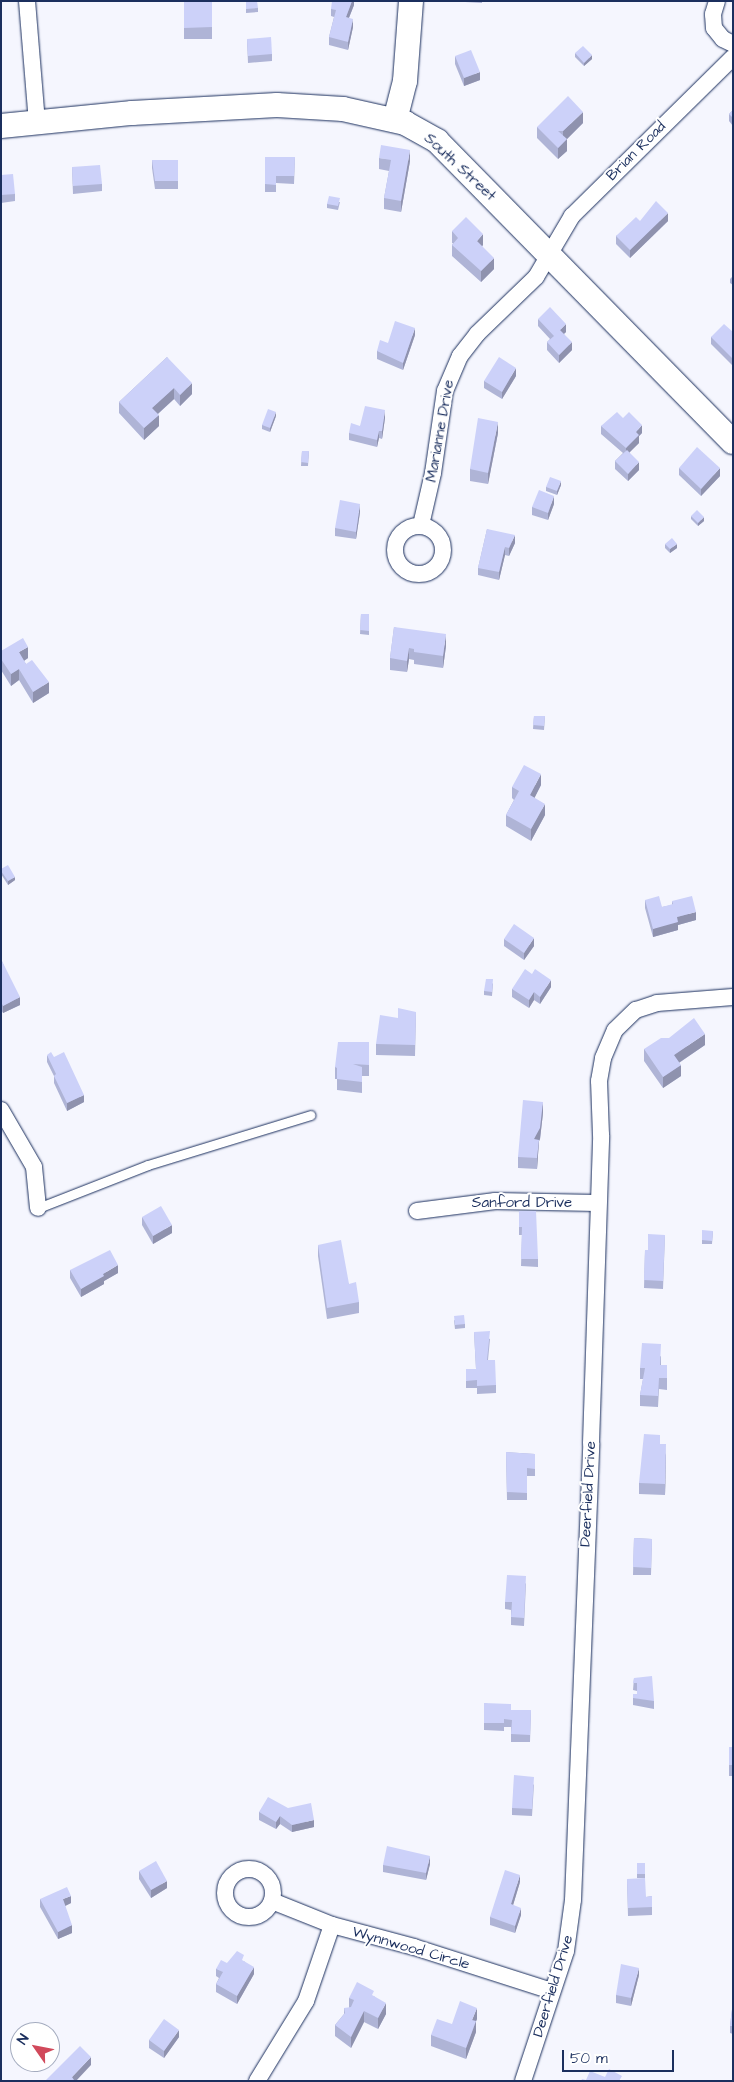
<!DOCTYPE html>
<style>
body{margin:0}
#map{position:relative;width:734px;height:2082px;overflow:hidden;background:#f5f6fe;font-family:"Architects Daughter",sans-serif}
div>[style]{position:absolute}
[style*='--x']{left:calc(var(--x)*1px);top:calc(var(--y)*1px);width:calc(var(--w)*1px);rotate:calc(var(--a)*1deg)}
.roads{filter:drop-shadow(0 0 1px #1b2f5e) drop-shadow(0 0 1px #1b2f5e)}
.lane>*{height:9px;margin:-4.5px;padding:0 4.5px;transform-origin:4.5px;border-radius:4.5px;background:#fff}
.street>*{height:16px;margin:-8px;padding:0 8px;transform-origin:8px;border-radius:8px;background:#fff}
.street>.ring{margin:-8px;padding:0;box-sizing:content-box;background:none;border:16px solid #fff;border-radius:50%}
.secondary>*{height:24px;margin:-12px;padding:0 12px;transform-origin:12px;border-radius:12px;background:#fff}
.wall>*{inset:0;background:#afb4d6}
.shaded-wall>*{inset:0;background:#8f92ae}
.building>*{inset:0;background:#ccd1f9}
span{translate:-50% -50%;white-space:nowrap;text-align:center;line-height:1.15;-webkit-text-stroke:4px #fff;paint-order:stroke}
.street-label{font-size:15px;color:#1b2f5e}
.frame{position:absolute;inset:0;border:2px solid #1b2f5e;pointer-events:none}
.north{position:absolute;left:10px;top:2022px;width:50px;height:50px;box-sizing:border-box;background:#fff;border:1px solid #a4acbf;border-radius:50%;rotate:303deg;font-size:14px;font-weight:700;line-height:20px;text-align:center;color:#1b2f5e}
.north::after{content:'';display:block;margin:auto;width:18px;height:22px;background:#d1495b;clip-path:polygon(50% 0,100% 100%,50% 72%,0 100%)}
.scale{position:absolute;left:562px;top:2050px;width:112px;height:22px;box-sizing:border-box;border:2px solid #1b2f5e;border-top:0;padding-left:6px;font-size:15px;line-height:18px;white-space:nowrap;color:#1b2f5e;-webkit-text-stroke:4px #fff;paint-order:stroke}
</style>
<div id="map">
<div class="roads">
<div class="lane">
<div style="--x:38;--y:1208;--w:118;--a:-21.4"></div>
<div style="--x:148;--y:1165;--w:170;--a:-17.1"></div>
</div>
<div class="street">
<div style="--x:27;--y:1;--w:121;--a:85.3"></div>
<div style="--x:717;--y:1;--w:14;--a:107"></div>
<div style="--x:713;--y:14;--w:14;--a:86"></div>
<div style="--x:714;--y:28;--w:14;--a:51"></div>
<div style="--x:723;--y:39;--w:11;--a:27"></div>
<div style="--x:421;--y:525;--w:53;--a:-77"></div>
<div style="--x:433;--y:473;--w:83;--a:-81.7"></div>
<div style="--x:445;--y:391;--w:38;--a:-67"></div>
<div style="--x:460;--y:356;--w:28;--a:-52"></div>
<div style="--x:477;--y:334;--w:82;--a:-44"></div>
<div style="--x:536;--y:277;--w:71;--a:-59.5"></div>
<div style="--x:572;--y:216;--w:226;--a:-44.6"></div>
<div class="ring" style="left:395px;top:526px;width:32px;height:32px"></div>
<div style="--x:1;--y:1110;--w:66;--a:59.9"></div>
<div style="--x:34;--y:1167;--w:41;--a:84.4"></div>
<div style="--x:417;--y:1211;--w:79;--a:-7.3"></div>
<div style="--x:495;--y:1201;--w:102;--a:1.1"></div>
<div class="ring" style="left:225px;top:1869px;width:32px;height:32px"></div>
<div style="--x:272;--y:1901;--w:65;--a:21.8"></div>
<div style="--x:332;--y:1925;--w:85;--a:15"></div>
<div style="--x:414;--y:1947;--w:145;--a:17.7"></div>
<div style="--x:257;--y:2081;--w:94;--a:-58.5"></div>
<div style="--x:306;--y:2001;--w:80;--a:-71.1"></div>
<div style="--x:523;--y:2081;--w:137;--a:-71.7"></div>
<div style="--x:566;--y:1951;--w:51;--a:-82.2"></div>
<div style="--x:573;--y:1900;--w:457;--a:-87.7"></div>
<div style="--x:591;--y:1443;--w:308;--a:-88.1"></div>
<div style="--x:601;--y:1135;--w:54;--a:-92.1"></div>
<div style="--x:599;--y:1081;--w:23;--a:-80"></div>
<div style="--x:603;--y:1058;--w:30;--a:-67"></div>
<div style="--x:615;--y:1030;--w:29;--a:-44"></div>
<div style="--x:636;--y:1010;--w:22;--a:-18"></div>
<div style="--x:657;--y:1003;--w:76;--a:-4.5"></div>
</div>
<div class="secondary">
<div style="--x:395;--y:120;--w:40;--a:-75.6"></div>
<div style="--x:405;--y:81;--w:80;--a:-85.7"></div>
<div style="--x:1;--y:126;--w:132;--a:-5.7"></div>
<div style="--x:132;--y:113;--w:145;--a:-3.2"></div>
<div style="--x:277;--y:105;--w:66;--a:3.5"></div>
<div style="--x:343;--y:109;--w:64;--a:12.7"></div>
<div style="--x:405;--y:123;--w:37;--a:29"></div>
<div style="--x:437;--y:141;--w:422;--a:45.5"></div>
</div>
</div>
<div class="wall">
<div style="clip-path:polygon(184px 1px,212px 1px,212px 39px,184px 39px)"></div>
<div style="clip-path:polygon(354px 1px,354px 5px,349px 18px,353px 27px,348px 50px,329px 45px,329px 37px,334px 17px,331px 16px,331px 9px)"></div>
<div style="clip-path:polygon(465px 1px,482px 1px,482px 3px,465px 2px)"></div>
<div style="clip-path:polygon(246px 2px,258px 8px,258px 12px,246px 13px)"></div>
<div style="clip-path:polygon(247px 39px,272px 54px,272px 61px,248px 63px)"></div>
<div style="clip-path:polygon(575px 53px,592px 59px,584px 66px,575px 57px)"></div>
<div style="clip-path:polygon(455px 56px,480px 80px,464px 86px,455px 64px)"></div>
<div style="clip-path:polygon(733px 110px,733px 126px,729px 121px,729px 114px)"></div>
<div style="clip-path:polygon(583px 123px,567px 139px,567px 151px,558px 159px,537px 138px,537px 127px)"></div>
<div style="clip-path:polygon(265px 157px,295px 157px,294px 184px,276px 183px,276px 192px,265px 192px)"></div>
<div style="clip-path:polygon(379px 158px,410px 161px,401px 212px,384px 209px,384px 198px,389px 171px,379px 169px)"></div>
<div style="clip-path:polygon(152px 160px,178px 160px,178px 189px,155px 189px,152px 168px)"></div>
<div style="clip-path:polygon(72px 167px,102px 184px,102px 191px,73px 194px)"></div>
<div style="clip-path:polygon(1px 175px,15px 194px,15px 201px,1px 203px)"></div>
<div style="clip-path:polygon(340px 202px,338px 210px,327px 208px,327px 204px)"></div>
<div style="clip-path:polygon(640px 221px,668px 221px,630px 258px,616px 244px,616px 236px)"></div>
<div style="clip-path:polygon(452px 231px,483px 245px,482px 246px,494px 269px,481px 282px,452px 256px,452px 245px,453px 243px,452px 243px)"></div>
<div style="clip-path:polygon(733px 276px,733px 285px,730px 283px,730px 279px)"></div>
<div style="clip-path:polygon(538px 319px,566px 332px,564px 334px,572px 350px,559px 363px,547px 350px,547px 342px,550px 339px,538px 326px)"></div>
<div style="clip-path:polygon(733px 332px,733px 366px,711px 344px,711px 337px)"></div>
<div style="clip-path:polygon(415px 335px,403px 370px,377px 359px,377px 351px,388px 343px)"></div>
<div style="clip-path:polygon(167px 357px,192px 394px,180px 406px,174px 399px,158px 414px,159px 426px,144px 440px,119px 413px,119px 402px)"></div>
<div style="clip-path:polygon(516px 376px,502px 399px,484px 388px,484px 381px)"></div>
<div style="clip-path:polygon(276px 416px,270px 432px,262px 429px,262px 425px)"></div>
<div style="clip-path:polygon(385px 418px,382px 439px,379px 438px,377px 447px,349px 440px,349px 433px,360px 426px)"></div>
<div style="clip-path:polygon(623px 418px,642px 433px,639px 436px,639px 443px,629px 452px,639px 470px,628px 481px,615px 469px,615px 461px,623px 453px,601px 434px,601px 426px)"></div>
<div style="clip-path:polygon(498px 433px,488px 484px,470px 481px,470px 469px)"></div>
<div style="clip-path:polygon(302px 451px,309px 451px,308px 466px,301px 466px)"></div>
<div style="clip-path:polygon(679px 468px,720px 476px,701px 496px,679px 475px)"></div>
<div style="clip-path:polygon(561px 485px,557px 495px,546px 491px,546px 487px)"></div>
<div style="clip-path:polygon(554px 504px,548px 520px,532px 515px,532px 507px)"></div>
<div style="clip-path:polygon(360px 512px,356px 539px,335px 536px,335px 528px)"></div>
<div style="clip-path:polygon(691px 516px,704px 521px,698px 526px,691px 519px)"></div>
<div style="clip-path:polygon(487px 529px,515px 543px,509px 556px,505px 555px,499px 580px,478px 575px,478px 568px)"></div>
<div style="clip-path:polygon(665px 544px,677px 548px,670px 553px,665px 548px)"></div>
<div style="clip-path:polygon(361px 614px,369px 614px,369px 635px,360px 634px)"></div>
<div style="clip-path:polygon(394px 627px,446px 646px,443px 668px,414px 664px,414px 660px,409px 659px,407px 672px,390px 670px,390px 658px)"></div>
<div style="clip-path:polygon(1px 651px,28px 658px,24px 661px,26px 664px,49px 693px,33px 703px,19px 680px,11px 686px,1px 670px)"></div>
<div style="clip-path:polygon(534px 716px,545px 716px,544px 730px,533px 729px)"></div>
<div style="clip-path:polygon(541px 785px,534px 798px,545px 815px,531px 841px,506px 826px,506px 815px,514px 800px,512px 798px,512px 787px)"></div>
<div style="clip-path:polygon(1px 869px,15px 880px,8px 885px,1px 874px)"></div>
<div style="clip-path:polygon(645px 900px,662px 907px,672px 905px,672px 901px,696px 920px,678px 925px,678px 930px,653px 937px,645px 908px)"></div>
<div style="clip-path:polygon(504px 939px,534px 946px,524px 960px,504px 946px)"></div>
<div style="clip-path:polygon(1px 959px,20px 1005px,3px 1013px,1px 1010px)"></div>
<div style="clip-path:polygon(493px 983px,492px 996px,484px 995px,484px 991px)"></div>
<div style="clip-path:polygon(551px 987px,540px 1004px,534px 1000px,529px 1008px,512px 997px,512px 989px)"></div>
<div style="clip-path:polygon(416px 1012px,415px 1056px,376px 1055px,376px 1044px,398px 1018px)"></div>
<div style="clip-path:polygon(369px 1042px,369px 1076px,362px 1076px,362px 1093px,337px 1090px,337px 1079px,335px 1079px,335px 1067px)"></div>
<div style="clip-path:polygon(705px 1045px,679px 1063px,681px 1076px,663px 1088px,644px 1061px,644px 1049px)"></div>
<div style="clip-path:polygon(47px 1055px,84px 1102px,67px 1111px,54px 1083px,54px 1076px,47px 1062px)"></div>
<div style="clip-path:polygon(543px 1113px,540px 1139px,539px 1141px,537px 1169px,518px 1168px,518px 1157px)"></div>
<div style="clip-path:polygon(519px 1211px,538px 1259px,538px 1267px,521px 1266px,522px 1235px,519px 1235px)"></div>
<div style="clip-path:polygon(142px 1217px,172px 1233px,153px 1244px,142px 1225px)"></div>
<div style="clip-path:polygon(713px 1231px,712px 1244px,702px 1244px,702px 1240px)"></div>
<div style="clip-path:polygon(665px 1235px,663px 1289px,644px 1288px,645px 1250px,648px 1250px)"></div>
<div style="clip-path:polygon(318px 1245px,349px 1284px,359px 1302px,359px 1313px,327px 1319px,318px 1256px)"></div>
<div style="clip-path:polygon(70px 1270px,118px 1273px,104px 1281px,104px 1284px,81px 1297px,70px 1278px)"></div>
<div style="clip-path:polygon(454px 1320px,465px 1324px,465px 1328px,455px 1329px)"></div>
<div style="clip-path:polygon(474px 1332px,490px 1339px,488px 1360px,496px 1385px,496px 1393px,477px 1394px,477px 1388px,466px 1388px,466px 1369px,476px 1369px)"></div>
<div style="clip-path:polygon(661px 1356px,661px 1365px,667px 1376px,667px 1390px,659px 1389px,658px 1407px,640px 1406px,640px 1395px,643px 1379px,640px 1379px,640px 1368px)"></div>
<div style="clip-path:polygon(660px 1444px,666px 1455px,665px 1495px,639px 1494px,639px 1483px)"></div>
<div style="clip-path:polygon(506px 1452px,535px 1454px,535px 1476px,527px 1476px,527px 1500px,507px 1500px)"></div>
<div style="clip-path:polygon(634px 1538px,652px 1539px,651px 1575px,633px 1575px)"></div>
<div style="clip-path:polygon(526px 1583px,524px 1626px,511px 1625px,511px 1610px,505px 1609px,505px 1602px)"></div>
<div style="clip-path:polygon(634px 1678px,654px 1701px,654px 1709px,633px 1705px,633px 1694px,637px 1694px,637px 1691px,633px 1690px)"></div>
<div style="clip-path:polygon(484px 1703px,511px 1710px,531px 1710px,530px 1742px,511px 1742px,511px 1727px,504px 1727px,504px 1731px,484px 1730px)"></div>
<div style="clip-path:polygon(729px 1747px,733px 1747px,733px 1776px,729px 1776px)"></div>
<div style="clip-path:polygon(534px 1784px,532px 1816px,512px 1815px,512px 1808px)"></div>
<div style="clip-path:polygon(288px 1808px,314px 1827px,292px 1832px,280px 1824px,276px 1829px,259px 1820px,259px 1812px)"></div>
<div style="clip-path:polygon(637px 1863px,645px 1863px,645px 1878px,637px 1878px)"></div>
<div style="clip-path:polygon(430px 1864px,426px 1880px,383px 1872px,383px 1865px)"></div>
<div style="clip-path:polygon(139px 1871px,167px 1888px,151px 1898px,139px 1879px)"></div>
<div style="clip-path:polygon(627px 1879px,646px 1897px,652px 1896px,652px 1915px,628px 1916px)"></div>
<div style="clip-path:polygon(520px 1882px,513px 1905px,521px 1915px,515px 1933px,490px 1925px,490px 1917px)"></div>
<div style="clip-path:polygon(40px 1899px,71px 1903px,65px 1906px,72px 1933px,58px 1939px,40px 1907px)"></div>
<div style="clip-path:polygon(244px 1961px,254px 1974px,237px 2004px,216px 1992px,216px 1984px,219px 1978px,216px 1976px,216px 1969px,227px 1963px)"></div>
<div style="clip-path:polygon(639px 1975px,631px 2006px,616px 2003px,616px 1995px)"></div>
<div style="clip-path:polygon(374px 1996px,386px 2014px,378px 2029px,364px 2022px,351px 2048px,335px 2036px,335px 2025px,344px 2014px,344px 2008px,349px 2008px,349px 1998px)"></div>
<div style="clip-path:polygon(733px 2001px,733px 2034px,730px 2033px,730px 2026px)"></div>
<div style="clip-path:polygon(477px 2019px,476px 2021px,476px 2032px,466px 2059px,431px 2046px,431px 2035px,452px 2024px)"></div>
<div style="clip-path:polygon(179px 2037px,164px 2058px,149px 2048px,149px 2040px)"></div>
</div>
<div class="shaded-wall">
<div style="clip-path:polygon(352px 1px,354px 1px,354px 5px,346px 25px,346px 17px)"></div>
<div style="clip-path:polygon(353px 19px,353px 27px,348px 50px,348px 42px)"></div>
<div style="clip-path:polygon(592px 55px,592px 59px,584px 66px,584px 63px)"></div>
<div style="clip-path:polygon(480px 72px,480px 80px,464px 86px,464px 78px)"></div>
<div style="clip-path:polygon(583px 112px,583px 123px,563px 143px,563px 131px)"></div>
<div style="clip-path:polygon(567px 139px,567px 151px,558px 159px,558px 148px)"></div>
<div style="clip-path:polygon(410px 150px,410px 161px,401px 212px,401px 201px)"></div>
<div style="clip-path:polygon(668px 213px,668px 221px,630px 258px,630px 250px)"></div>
<div style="clip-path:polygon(483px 234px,483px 245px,477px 252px,477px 241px)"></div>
<div style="clip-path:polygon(494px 258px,494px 269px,481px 282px,481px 271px)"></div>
<div style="clip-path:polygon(566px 324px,566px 332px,560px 337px,560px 330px)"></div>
<div style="clip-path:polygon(415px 328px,415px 335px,403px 370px,403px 363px)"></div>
<div style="clip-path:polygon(572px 342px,572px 350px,559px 363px,559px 355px)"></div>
<div style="clip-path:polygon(516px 368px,516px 376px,502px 399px,502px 392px)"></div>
<div style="clip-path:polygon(192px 383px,192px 394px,180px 406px,180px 395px)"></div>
<div style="clip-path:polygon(174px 388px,174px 399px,152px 419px,152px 408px)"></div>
<div style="clip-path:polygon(385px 410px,385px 418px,382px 439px,382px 431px)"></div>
<div style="clip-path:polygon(276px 412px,276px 416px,270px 432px,270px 428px)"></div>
<div style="clip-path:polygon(159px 415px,159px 426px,144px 440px,144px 428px)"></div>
<div style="clip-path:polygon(498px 422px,498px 433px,488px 484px,488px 473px)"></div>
<div style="clip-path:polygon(642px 425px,642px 433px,639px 436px,639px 443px,626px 456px,626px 448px,636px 432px)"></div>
<div style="clip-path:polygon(379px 431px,379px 438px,377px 447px,377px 440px)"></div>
<div style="clip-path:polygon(639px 462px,639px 470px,628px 481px,628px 474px)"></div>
<div style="clip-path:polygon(720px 468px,720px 476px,701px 496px,701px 489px)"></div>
<div style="clip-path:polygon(561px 481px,561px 485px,557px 495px,557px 491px)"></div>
<div style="clip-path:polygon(554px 496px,554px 504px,548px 520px,548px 513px)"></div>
<div style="clip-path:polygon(360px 504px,360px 512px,356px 539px,356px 532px)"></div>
<div style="clip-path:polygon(704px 517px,704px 521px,698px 526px,698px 523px)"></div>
<div style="clip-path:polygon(515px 535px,515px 543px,509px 556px,509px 548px)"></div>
<div style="clip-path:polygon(677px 544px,677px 548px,670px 553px,670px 549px)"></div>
<div style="clip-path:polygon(505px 547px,505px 555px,499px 580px,499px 572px)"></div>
<div style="clip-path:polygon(446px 634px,446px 646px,443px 668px,443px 656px)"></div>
<div style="clip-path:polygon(28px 647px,28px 658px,19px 664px,19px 652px)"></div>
<div style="clip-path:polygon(409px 648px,409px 659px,407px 672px,407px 661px)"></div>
<div style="clip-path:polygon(19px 669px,19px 680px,11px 686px,11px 674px)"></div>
<div style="clip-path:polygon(49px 682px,49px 693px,33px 703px,33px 692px)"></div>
<div style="clip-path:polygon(541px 774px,541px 785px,530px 807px,530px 795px)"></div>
<div style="clip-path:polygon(545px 804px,545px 815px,531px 841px,531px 829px)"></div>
<div style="clip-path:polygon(15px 877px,15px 880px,8px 885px,8px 881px)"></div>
<div style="clip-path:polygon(696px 912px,696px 920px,678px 925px,678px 930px,653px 937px,653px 929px,677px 917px)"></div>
<div style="clip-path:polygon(534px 938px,534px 946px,524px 960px,524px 953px)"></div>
<div style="clip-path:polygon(551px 980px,551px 987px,540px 1004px,540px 997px)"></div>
<div style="clip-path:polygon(534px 992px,534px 1000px,529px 1008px,529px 1000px)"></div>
<div style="clip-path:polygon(20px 997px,20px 1005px,3px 1013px,3px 1006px)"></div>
<div style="clip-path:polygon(705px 1034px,705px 1045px,674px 1066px,674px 1055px)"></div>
<div style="clip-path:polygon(681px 1065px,681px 1076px,663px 1088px,663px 1077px)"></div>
<div style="clip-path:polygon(84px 1095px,84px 1102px,67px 1111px,67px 1103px)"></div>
<div style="clip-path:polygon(543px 1102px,543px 1113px,540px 1139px,539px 1141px,537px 1169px,537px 1158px,534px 1139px)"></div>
<div style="clip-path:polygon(172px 1225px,172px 1233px,153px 1244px,153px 1236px)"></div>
<div style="clip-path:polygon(118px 1265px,118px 1273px,104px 1281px,104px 1284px,81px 1297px,81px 1289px,103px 1274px)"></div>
<div style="clip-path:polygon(666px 1444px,666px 1455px,665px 1495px,665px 1484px)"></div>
<div style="clip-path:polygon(280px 1816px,280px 1824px,276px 1829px,276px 1822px)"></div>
<div style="clip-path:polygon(314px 1820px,314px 1827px,292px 1832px,292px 1825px)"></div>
<div style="clip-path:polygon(430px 1856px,430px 1864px,426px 1880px,426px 1873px)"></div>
<div style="clip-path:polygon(520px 1875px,520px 1882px,511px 1912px,511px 1904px)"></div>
<div style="clip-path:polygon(167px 1881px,167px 1888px,151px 1898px,151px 1890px)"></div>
<div style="clip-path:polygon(71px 1896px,71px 1903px,63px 1907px,63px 1899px)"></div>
<div style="clip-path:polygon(521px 1908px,521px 1915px,515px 1933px,515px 1926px)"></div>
<div style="clip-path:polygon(72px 1925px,72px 1933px,58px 1939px,58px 1932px)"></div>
<div style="clip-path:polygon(254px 1967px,254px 1974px,237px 2004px,237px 1996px)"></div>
<div style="clip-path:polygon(639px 1968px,639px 1975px,631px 2006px,631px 1998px)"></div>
<div style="clip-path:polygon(386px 2003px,386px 2014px,378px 2029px,378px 2018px)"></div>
<div style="clip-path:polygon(477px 2008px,477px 2019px,472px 2031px,472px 2020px)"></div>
<div style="clip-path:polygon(364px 2011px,364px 2022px,351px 2048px,351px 2037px)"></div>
<div style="clip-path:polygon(476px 2021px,476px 2032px,466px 2059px,466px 2048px)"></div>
<div style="clip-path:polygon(179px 2030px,179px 2037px,164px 2058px,164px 2051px)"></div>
<div style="clip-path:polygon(91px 2057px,91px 2065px,76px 2081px,72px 2081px,72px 2077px)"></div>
</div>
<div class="building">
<div style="clip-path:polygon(184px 1px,212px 1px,212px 27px,184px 28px)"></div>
<div style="clip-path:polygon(257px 1px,258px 8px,246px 9px,246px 2px)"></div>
<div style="clip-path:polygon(332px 1px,352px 1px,346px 17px,353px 19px,348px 42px,329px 37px,336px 10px,331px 9px)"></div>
<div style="clip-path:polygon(271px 37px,272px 54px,248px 56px,247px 39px)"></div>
<div style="clip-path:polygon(583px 46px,592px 55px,584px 63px,575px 53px)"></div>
<div style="clip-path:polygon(471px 50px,480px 72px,464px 78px,455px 56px)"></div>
<div style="clip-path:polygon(568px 96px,583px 112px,563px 131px,558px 131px,567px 139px,558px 148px,537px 127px)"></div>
<div style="clip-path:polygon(733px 110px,733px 118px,729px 114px)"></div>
<div style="clip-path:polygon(381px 145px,410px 150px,401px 201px,384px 198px,391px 160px,379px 158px)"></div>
<div style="clip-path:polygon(265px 157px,295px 157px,294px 176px,276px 176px,276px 185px,265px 184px)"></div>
<div style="clip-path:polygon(152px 160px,178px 160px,178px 181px,155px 181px)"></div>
<div style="clip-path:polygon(100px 165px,102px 184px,73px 186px,72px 167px)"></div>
<div style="clip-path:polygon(13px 174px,15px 194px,1px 195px,1px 175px)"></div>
<div style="clip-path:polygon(329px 196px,340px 198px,338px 206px,327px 204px)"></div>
<div style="clip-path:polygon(656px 201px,668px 213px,630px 250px,616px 236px,636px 217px,640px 221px)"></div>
<div style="clip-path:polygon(466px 217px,483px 234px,477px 241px,494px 258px,481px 271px,452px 245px,458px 238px,452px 231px)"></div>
<div style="clip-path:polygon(550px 307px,566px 324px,560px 330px,572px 342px,559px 355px,547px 342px,554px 336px,538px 319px)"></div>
<div style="clip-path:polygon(395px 321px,415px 328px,403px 363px,377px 351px,380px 340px,388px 343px)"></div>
<div style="clip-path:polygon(724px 324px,733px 332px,733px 359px,711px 337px)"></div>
<div style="clip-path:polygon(167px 357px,192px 383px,180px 395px,174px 388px,152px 408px,159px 415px,144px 428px,119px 402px)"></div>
<div style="clip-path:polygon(499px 357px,516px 368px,502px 392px,484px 381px)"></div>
<div style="clip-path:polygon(365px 406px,385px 410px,382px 431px,379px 431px,377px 440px,349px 433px,351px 423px,360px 426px)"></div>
<div style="clip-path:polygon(268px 409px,276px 412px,270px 428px,262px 425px)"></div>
<div style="clip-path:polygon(617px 412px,623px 418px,629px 412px,642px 425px,636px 432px,639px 435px,626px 448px,601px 426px)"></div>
<div style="clip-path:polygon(478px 418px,498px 422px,488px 473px,470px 469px)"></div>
<div style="clip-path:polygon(697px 447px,720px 468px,701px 489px,679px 468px)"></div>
<div style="clip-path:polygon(627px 450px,639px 462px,628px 474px,615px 461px)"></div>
<div style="clip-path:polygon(302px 451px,309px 451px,308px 463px,301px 462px)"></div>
<div style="clip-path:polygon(550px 477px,561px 481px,557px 491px,546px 487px)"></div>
<div style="clip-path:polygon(539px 490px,554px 496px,548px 513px,532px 507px)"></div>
<div style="clip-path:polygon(340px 500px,360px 504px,356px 532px,335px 528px)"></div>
<div style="clip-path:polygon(697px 510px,704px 517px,698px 523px,691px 516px)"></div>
<div style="clip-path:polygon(487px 529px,515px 535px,509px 548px,505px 547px,499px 572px,478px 568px)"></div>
<div style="clip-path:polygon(672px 538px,677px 544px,670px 549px,665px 544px)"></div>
<div style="clip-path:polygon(361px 614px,369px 614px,369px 631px,360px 630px)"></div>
<div style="clip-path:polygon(394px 627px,446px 634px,443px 656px,414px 652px,414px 649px,409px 648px,407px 661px,390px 658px)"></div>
<div style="clip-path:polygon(23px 638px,28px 647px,19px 652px,26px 664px,32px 660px,49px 682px,33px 692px,19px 669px,11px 674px,1px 659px,1px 651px)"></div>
<div style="clip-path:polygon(534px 716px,545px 716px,544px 726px,533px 725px)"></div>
<div style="clip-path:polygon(524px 765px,541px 774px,530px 795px,545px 804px,531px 829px,506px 815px,519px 791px,512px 787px)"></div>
<div style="clip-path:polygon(8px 865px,15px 877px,8px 881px,1px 871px,1px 869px)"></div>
<div style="clip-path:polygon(659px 896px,662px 907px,673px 904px,672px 901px,692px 896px,696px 912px,677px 917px,678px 922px,653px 929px,645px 900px)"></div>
<div style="clip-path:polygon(514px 924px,534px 938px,524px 953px,504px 939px)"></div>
<div style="clip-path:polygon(1px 959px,20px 997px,3px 1006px,1px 1002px)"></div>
<div style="clip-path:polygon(525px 969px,532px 974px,535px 969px,551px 980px,540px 997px,534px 992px,529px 1000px,512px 989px)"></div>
<div style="clip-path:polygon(486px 979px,493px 979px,492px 992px,484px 991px)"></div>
<div style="clip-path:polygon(398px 1008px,416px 1012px,415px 1045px,376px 1044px,380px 1015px,398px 1018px)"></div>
<div style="clip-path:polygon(694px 1018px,705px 1034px,674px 1055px,681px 1065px,663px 1077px,644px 1049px,661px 1038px,669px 1038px)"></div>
<div style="clip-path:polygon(338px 1042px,369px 1042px,369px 1065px,353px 1064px,362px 1067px,362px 1082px,337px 1079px,337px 1068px,335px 1067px)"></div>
<div style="clip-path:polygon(51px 1052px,54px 1057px,64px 1052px,84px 1095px,67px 1103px,54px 1076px,56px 1074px,47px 1055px)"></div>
<div style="clip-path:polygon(523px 1100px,543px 1102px,540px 1128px,534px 1139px,539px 1140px,537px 1158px,518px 1157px)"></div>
<div style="clip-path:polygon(161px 1206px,172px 1225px,153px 1236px,142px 1217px)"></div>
<div style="clip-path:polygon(519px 1211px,536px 1211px,538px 1259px,521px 1259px,522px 1227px,519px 1227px)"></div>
<div style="clip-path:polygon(702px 1230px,713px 1231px,712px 1241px,702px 1240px)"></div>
<div style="clip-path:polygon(648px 1234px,665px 1235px,663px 1281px,644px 1280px,645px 1250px,648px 1250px)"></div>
<div style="clip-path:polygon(341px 1240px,349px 1284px,356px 1282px,359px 1302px,327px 1308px,318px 1245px)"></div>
<div style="clip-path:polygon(110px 1250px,118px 1265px,103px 1274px,104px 1276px,81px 1289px,70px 1270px)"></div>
<div style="clip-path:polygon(464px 1315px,465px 1324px,455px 1325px,454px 1316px)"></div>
<div style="clip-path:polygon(490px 1331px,487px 1360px,495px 1360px,496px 1385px,477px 1386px,477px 1380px,466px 1381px,466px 1369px,476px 1369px,474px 1332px)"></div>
<div style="clip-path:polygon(642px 1343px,661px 1344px,660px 1365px,667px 1365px,667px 1378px,659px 1378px,658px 1396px,640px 1395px,645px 1368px,640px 1368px)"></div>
<div style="clip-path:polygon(644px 1434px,660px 1435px,660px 1444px,666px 1444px,665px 1484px,639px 1483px)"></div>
<div style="clip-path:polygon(506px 1452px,535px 1454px,535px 1469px,527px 1468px,527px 1493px,507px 1492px)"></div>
<div style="clip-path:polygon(634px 1538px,652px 1539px,651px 1568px,633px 1567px)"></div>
<div style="clip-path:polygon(507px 1575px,526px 1576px,524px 1618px,511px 1617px,512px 1602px,505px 1602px)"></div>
<div style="clip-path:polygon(652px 1676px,654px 1701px,633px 1698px,633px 1694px,637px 1694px,637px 1683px,633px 1683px,634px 1678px)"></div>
<div style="clip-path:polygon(484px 1703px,511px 1704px,511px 1710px,531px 1710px,530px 1735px,511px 1734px,512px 1720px,504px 1719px,504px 1723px,484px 1723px)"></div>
<div style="clip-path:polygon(729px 1747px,733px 1747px,733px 1765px,729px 1765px)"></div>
<div style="clip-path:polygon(514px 1775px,534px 1777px,532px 1809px,512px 1808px)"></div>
<div style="clip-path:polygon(268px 1797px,288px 1808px,311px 1803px,314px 1820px,292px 1825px,280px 1816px,276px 1822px,259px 1812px)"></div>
<div style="clip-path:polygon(387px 1846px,430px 1856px,426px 1873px,383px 1865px)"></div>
<div style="clip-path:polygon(156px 1861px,167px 1881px,151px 1890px,139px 1871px)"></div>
<div style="clip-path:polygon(637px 1863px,645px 1863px,645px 1874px,637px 1874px)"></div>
<div style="clip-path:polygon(505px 1870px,520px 1875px,511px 1904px,521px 1908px,515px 1926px,490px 1917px)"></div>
<div style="clip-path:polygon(645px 1878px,646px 1897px,652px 1896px,652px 1907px,628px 1908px,627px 1879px)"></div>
<div style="clip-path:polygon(67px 1887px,71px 1896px,63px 1899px,72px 1925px,58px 1932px,40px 1899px)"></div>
<div style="clip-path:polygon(237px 1951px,244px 1955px,242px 1960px,254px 1967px,237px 1996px,216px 1984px,223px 1972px,216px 1969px,221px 1960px,227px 1963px)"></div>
<div style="clip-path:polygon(621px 1964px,639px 1968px,631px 1998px,616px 1995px)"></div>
<div style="clip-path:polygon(357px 1982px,374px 1991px,372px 1995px,386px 2003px,378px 2018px,364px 2011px,351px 2037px,335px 2025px,345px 2013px,344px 2008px,351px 2007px,354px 2000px,349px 1998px)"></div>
<div style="clip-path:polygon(460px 2001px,477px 2008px,472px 2020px,476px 2021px,466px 2048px,431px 2035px,437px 2019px,452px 2024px)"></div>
<div style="clip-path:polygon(733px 2001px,733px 2026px,730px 2026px)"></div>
<div style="clip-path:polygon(164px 2019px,179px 2030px,164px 2051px,149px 2040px)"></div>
<div style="clip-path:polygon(80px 2046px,91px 2057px,72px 2077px,74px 2080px,73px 2081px,45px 2081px)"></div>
<div style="clip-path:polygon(609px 2069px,622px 2076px,619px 2081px,581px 2081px,582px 2079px,586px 2080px,590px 2071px,605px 2077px)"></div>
</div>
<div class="street-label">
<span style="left:636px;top:151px;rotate:-45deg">Brian Road</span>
<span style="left:460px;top:167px;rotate:43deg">South Street</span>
<span style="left:440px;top:431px;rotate:-80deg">Marianne Drive</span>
<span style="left:522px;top:1203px">Sanford Drive</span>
<span style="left:588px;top:1494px;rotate:-87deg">Deerfield Drive</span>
<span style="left:411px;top:1948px;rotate:16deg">Wynnwood Circle</span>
<span style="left:553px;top:1986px;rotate:-73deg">Deerfield Drive</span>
</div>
<div class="frame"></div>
<div class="north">N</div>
<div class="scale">50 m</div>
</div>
